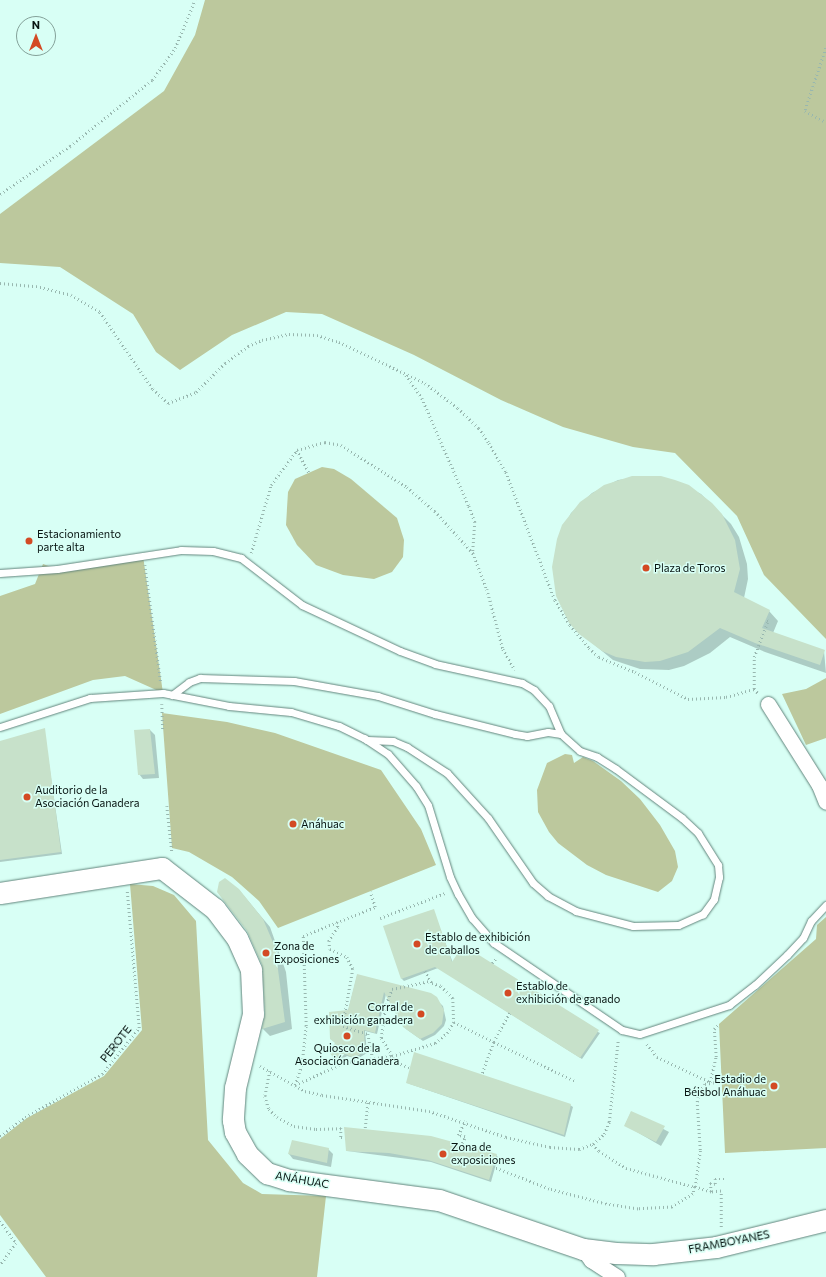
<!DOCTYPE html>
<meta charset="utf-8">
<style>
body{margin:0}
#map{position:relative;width:826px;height:1277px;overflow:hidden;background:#d8fff5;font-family:Commissioner,sans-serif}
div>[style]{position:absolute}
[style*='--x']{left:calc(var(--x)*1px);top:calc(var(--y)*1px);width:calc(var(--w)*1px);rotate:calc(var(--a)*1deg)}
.green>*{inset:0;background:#bcc89d}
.shadow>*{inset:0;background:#0003}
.building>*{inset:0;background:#c7e1ca}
.path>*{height:2.5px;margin-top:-1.25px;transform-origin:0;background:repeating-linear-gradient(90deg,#98b7af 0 1px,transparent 0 4px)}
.roads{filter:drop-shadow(0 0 1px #62857c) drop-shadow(0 0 1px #62857c)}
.lane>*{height:7px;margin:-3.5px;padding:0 3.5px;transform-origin:3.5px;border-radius:3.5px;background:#fff}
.street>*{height:15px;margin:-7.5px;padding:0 7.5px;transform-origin:7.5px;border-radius:7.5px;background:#fff}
.secondary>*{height:21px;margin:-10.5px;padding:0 10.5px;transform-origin:10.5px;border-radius:10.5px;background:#fff}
.dots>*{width:11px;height:11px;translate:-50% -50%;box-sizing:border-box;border:2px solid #d8fff5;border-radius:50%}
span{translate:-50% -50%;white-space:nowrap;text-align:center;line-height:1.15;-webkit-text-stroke:3px #d8fff5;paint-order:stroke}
.poi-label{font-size:11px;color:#061310}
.left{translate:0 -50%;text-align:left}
.right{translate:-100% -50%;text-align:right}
.street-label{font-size:11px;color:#061310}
.north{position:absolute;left:16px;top:16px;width:40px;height:40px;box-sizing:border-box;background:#d8fff5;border:1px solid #84a199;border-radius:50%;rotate:0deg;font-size:11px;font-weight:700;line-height:16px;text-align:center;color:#061310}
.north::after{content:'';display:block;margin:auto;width:14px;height:18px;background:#d34a24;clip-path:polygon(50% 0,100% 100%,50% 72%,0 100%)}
</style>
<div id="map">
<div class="green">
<div style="clip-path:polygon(205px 0,826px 0,826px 639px,764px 575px,737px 516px,675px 453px,633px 447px,563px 427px,501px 400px,414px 355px,322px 314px,286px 312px,232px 335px,180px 370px,156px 352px,133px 314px,60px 267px,0 263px,0 214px,164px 91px,195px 35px)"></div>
<div style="clip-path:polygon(322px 467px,334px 469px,351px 479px,397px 518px,404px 540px,403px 557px,392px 572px,374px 579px,343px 575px,316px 565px,297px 545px,286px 525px,288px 492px,295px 479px)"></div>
<div style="clip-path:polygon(143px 556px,163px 693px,125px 676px,93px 680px,0 714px,0 596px,35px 584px,43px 564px,57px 569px)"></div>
<div style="clip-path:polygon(826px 678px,826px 738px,806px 745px,782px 694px,806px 689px)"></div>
<div style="clip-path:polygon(162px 713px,227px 722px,275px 733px,381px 770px,421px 829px,436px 865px,278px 928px,259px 901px,232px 877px,189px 852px,172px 848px)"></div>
<div style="clip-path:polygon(565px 754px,572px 755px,574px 763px,583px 757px,593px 761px,621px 781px,640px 799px,660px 825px,675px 851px,678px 867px,672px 881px,658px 892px,606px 875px,587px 865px,558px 843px,549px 832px,538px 812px,537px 790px,547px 763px)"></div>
<div style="clip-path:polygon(130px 884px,153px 886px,174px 895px,196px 921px,208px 1140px,243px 1183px,262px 1194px,326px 1196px,317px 1277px,46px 1277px,0 1215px,0 1139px,27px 1118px,104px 1076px,142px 1030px)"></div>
<div style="clip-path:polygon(826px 917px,826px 1148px,725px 1153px,719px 1024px,816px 939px,817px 925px)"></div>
</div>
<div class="shadow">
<div style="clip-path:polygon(646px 476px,675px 481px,701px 494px,731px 524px,739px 537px,747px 564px,748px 579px,744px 598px,769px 611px,778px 621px,773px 633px,824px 651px,826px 673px,765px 652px,730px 637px,710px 653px,684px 666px,669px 670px,640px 669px,613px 660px,580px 633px,558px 539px,571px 513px,592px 493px,618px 480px)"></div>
<div style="clip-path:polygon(44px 729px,62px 854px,0 862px,0 742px)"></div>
<div style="clip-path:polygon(150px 730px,155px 735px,159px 778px,143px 779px,139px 774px)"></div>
<div style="clip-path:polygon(239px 890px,270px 927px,286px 972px,292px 1029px,270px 1036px,263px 1029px,266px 1014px,263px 965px)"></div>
<div style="clip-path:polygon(433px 910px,453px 963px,600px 1033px,582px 1059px,438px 968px,404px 981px,402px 979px,385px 927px)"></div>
<div style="clip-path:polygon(357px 976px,430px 994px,443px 1006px,446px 1020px,444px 1026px,435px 1035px,423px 1041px,406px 1029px,386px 994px,377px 1034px,365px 1031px,367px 1053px,357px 1059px,347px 1056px,338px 1062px,336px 1043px,348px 1011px)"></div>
<div style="clip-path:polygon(407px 1083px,570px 1105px,573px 1107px,565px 1137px)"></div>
<div style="clip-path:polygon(631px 1112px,669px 1132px,661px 1146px,625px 1125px)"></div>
<div style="clip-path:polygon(328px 1149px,333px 1154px,331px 1167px,293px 1159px,289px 1154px)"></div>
<div style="clip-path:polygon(347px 1151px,496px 1155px,498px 1157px,491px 1182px,431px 1162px)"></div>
</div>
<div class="building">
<div style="clip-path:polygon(632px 476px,661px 476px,675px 480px,689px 485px,712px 503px,722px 514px,735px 540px,740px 569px,734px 592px,770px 610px,762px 628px,825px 650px,820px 665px,755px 643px,720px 628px,688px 652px,660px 661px,645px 662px,616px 657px,602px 651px,579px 634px,569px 623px,556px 596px,552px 567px,557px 539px,562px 525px,580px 502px,604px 485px)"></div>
<div style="clip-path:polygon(45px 728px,61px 852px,0 860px,0 741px)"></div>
<div style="clip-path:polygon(150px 729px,155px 774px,138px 775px,134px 730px)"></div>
<div style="clip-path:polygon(225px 878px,239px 889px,263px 919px,275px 947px,285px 1022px,262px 1029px,265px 1013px,262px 965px,247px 931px,217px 892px,219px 882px)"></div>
<div style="clip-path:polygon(434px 909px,452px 962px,463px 945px,599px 1030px,580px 1058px,435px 967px,401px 979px,383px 926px)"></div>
<div style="clip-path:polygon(357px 974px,431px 993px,437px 997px,444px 1010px,442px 1024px,433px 1033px,420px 1039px,403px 1027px,384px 992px,375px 1033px,364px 1030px,365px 1051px,354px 1058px,345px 1054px,336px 1061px,329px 1052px,335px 1043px,330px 1039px,329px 1012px,348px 1010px)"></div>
<div style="clip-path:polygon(414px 1052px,571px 1104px,564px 1135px,406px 1083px)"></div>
<div style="clip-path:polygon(631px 1111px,665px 1126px,656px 1142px,624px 1126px)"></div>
<div style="clip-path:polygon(344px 1127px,431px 1136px,497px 1154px,489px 1180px,428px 1160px,389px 1153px,346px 1151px)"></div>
<div style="clip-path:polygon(292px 1140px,329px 1148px,327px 1163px,288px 1154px)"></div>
</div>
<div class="path">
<div style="--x:826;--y:48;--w:66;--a:108.4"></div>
<div style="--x:805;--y:111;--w:24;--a:28"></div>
<div style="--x:0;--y:194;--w:85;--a:-34.4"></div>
<div style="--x:70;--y:146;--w:105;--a:-38.8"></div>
<div style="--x:152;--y:80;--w:39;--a:-54"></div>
<div style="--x:175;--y:48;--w:52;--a:-67.4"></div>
<div style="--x:0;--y:283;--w:36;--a:5"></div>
<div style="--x:36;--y:286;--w:36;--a:14"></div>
<div style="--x:71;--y:295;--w:34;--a:30"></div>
<div style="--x:100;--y:312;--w:93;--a:55.5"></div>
<div style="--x:153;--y:389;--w:21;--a:43"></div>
<div style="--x:168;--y:403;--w:30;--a:-21"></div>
<div style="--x:196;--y:392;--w:41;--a:-45"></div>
<div style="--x:225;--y:363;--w:29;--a:-36"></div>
<div style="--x:248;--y:346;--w:15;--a:-23"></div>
<div style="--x:262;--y:340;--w:28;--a:-13"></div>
<div style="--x:289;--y:334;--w:28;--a:2"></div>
<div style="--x:317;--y:335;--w:23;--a:18"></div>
<div style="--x:339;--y:342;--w:95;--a:25.5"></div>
<div style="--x:425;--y:383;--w:41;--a:37.1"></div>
<div style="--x:458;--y:408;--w:29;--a:44"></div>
<div style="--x:479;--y:428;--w:18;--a:56"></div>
<div style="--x:489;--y:443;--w:34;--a:60"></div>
<div style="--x:506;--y:472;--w:137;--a:69.1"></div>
<div style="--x:555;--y:600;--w:29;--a:59"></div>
<div style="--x:570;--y:625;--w:30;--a:50"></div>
<div style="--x:589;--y:648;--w:13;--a:42"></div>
<div style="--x:599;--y:657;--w:39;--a:23"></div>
<div style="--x:635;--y:672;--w:59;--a:27"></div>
<div style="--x:688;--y:699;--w:38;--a:-3"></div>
<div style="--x:726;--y:697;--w:29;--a:-16"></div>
<div style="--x:754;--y:689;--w:6;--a:45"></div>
<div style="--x:406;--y:375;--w:28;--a:55"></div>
<div style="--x:422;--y:398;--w:118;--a:66.5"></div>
<div style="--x:469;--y:506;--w:17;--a:69"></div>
<div style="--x:475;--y:522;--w:30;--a:94"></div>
<div style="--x:297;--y:450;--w:26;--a:62"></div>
<div style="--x:251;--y:553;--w:71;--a:-73.6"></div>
<div style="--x:271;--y:485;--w:44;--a:-53.4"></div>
<div style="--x:297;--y:450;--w:29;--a:-16"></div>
<div style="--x:325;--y:442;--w:16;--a:11"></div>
<div style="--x:341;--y:445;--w:78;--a:32.5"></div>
<div style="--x:407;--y:487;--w:37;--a:41"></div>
<div style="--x:435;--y:511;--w:57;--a:47.9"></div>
<div style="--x:473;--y:553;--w:39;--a:69"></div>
<div style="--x:487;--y:589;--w:62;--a:75.1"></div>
<div style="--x:503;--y:649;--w:24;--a:60"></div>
<div style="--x:145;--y:565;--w:119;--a:82.3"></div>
<div style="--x:754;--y:689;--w:32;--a:-90"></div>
<div style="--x:754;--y:657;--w:39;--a:-69"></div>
<div style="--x:768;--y:621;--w:3;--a:-162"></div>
<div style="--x:162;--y:704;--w:26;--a:88"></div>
<div style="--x:167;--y:806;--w:46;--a:83.8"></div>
<div style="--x:380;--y:918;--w:70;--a:-21"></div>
<div style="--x:337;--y:922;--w:5;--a:79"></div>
<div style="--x:338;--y:927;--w:17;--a:123"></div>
<div style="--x:329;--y:941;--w:8;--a:83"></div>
<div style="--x:330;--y:949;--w:19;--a:25"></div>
<div style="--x:347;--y:957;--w:13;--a:63"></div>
<div style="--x:353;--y:969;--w:58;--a:100"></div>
<div style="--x:343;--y:1026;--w:26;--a:18"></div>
<div style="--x:368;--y:1034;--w:25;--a:79"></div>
<div style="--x:492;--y:963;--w:6;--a:-51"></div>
<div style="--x:425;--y:971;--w:14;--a:60"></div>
<div style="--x:432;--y:983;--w:9;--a:18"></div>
<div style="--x:441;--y:986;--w:17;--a:45"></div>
<div style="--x:453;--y:998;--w:24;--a:88"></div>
<div style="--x:454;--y:1022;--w:45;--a:26.6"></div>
<div style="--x:494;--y:1042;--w:35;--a:110"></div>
<div style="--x:510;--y:1013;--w:33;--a:119"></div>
<div style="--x:494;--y:1042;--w:90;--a:25.7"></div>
<div style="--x:647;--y:1044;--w:16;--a:52"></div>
<div style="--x:657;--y:1057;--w:59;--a:25.3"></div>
<div style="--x:710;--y:1082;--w:26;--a:-77"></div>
<div style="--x:716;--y:1057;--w:28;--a:-94"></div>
<div style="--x:714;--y:1029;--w:7;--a:-45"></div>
<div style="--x:260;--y:1066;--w:51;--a:29.1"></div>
<div style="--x:305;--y:1091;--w:17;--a:13"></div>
<div style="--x:322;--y:1095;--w:108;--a:8.5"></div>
<div style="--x:429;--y:1111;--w:81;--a:18.7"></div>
<div style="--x:506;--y:1137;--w:45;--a:12.8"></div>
<div style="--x:550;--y:1147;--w:29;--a:4"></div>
<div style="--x:579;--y:1149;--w:15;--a:-20"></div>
<div style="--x:593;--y:1144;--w:9;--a:49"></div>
<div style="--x:599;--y:1151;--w:32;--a:32"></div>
<div style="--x:626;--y:1168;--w:72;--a:15.4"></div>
<div style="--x:695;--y:1187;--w:7;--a:106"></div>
<div style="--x:693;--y:1194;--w:25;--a:148"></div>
<div style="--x:672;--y:1207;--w:34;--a:177"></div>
<div style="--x:638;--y:1209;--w:36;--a:-171"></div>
<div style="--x:602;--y:1203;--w:55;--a:-165.2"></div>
<div style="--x:549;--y:1189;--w:60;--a:-158.6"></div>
<div style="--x:409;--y:1068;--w:15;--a:-157"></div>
<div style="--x:395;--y:1062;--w:7;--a:-117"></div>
<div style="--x:392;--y:1056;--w:45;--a:-16.8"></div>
<div style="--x:435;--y:1043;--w:16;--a:-40"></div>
<div style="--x:447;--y:1033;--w:13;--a:-58"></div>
<div style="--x:270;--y:1071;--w:25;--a:101"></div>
<div style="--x:265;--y:1096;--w:14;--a:73"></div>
<div style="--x:269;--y:1109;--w:11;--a:45"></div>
<div style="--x:277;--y:1117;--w:19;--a:28"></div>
<div style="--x:294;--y:1126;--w:22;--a:8"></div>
<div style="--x:316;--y:1129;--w:25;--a:-2"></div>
<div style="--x:341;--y:1128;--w:10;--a:90"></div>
<div style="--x:341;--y:1138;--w:4;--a:0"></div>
<div style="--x:295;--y:1085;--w:23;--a:-72"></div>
<div style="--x:302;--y:1063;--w:37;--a:-84"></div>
<div style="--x:306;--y:1026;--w:90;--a:-91.9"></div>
<div style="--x:303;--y:936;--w:78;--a:-21.9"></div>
<div style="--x:375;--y:907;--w:16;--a:-108"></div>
<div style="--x:295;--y:1085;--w:56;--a:-24.3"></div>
<div style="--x:346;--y:1062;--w:46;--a:-7.4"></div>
<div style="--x:392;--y:1056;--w:21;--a:-121"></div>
<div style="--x:381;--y:1038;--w:34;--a:-82"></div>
<div style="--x:386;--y:1004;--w:16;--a:-68"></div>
<div style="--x:392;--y:989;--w:40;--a:-12"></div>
<div style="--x:365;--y:1128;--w:27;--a:-84"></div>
<div style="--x:0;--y:1136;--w:31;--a:-37"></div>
<div style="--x:25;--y:1117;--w:88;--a:-29.2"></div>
<div style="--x:102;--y:1074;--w:59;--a:-51.2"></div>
<div style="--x:139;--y:1028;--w:137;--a:-95"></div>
<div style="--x:462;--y:1143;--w:7;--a:-63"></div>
<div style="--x:465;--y:1137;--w:7;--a:-164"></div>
<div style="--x:458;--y:1135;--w:16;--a:-63"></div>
<div style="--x:593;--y:1144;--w:15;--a:-42"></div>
<div style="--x:604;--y:1134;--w:13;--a:-67"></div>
<div style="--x:609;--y:1122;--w:81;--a:-83.7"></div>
<div style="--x:711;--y:1192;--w:17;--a:-163"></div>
<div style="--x:695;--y:1187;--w:37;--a:-82"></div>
<div style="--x:700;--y:1150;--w:48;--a:-93.6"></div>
<div style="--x:697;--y:1102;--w:11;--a:-80"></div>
<div style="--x:699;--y:1091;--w:9;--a:-49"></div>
<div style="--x:705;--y:1084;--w:16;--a:-11"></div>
<div style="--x:0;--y:1221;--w:27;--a:54"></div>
<div style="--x:16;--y:1243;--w:28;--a:125"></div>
<div style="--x:721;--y:1227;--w:36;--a:-90"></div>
<div style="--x:721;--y:1191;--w:10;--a:174"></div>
<div style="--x:711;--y:1192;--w:9;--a:-96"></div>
<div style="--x:710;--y:1183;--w:5;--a:11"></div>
<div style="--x:715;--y:1184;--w:5;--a:-90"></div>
<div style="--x:715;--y:1179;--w:10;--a:0"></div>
</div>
<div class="roads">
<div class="lane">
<div style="--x:0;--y:573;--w:57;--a:-4"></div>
<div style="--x:57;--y:569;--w:125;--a:-8.7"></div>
<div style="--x:181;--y:550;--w:32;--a:2"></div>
<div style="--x:213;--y:551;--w:29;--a:14"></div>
<div style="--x:241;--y:558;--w:77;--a:37.6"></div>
<div style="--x:302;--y:605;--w:108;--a:25.1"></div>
<div style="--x:400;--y:651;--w:37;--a:20"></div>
<div style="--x:435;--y:664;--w:89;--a:12.3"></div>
<div style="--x:522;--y:683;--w:14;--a:30"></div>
<div style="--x:534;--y:690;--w:22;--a:47"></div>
<div style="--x:549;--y:706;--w:30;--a:67"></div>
<div style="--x:172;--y:695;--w:21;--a:-37"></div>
<div style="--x:189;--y:682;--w:12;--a:-20"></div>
<div style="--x:200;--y:678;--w:94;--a:1.8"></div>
<div style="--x:294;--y:681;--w:85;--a:10.1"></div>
<div style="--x:378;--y:696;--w:60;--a:17.5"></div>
<div style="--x:435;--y:714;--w:82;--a:14"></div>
<div style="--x:515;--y:734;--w:12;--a:9"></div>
<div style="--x:527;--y:736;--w:21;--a:-11"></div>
<div style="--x:548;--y:732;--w:13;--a:9"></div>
<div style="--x:561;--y:734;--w:25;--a:42"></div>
<div style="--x:580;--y:751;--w:18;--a:19"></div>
<div style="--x:597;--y:757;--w:22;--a:32"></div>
<div style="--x:616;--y:769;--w:82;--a:36.6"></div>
<div style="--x:682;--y:818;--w:22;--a:43"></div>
<div style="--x:698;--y:833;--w:38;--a:58"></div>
<div style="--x:718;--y:865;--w:12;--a:85"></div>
<div style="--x:719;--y:877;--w:23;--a:103"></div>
<div style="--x:714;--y:899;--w:19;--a:126"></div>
<div style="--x:703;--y:914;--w:27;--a:156"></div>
<div style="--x:678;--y:925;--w:45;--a:178.7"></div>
<div style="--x:633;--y:926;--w:59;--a:-165.3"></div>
<div style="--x:576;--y:911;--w:32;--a:-152"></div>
<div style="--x:548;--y:896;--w:20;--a:-139"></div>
<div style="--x:533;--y:883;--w:79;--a:-124.7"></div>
<div style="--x:488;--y:818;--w:61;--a:-132.3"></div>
<div style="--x:447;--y:773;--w:48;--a:-147"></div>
<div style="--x:407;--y:747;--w:15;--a:-157"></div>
<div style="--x:393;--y:741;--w:26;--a:-178"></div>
<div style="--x:0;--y:727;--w:95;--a:-17.9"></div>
<div style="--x:90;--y:698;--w:73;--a:-3.9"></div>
<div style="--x:163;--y:693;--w:67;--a:11.1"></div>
<div style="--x:229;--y:706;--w:62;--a:5.5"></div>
<div style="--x:291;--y:712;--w:50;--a:16.3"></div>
<div style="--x:339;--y:726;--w:28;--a:26"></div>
<div style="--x:364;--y:738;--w:29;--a:34"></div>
<div style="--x:388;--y:754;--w:43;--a:48.8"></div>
<div style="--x:416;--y:786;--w:22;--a:58"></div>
<div style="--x:428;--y:805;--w:75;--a:73"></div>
<div style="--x:450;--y:877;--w:19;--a:65"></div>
<div style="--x:458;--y:894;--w:28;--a:60"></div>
<div style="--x:472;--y:918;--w:33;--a:49"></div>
<div style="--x:494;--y:943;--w:155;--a:34.2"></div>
<div style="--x:622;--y:1030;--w:18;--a:13"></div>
<div style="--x:640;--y:1034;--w:94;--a:-18"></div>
<div style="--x:729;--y:1005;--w:33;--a:-38"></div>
<div style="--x:755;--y:985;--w:44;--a:-43.2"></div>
<div style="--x:787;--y:955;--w:23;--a:-47"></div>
<div style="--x:803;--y:938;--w:19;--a:-65"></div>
<div style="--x:811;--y:921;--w:22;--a:-47"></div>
</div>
<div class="street">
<div style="--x:768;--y:704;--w:96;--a:57.8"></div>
<div style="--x:819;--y:785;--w:18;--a:68"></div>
<div style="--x:583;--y:1249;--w:14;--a:54"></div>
<div style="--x:591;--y:1260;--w:31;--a:33"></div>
</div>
<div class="secondary">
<div style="--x:0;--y:893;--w:164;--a:-8.8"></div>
<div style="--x:162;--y:868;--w:67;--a:37.7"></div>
<div style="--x:215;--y:909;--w:36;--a:53"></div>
<div style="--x:237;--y:938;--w:35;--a:66"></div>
<div style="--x:251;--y:970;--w:44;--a:87.4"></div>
<div style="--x:253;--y:1014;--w:76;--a:103.7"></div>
<div style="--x:235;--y:1088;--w:32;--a:94"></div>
<div style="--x:233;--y:1120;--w:12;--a:81"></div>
<div style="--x:235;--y:1132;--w:25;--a:61"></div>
<div style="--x:247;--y:1154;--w:28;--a:44"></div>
<div style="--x:267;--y:1173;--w:23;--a:18"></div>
<div style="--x:289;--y:1180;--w:151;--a:7.6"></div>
<div style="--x:439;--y:1200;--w:152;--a:18.8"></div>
<div style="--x:583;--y:1249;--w:33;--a:7"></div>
<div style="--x:616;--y:1253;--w:37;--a:2"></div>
<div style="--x:653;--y:1254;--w:63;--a:-6.3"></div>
<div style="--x:716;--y:1247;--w:113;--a:-13.8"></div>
</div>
</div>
<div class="dots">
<div style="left:29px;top:541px;background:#d34a24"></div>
<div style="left:646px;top:568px;background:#d34a24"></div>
<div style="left:27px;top:797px;background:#d34a24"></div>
<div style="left:293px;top:824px;background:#d34a24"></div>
<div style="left:417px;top:944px;background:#d34a24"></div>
<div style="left:266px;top:953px;background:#d34a24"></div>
<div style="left:508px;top:993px;background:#d34a24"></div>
<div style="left:421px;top:1014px;background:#d34a24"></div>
<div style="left:347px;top:1036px;background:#d34a24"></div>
<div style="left:774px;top:1086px;background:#d34a24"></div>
<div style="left:443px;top:1154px;background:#d34a24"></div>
</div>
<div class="poi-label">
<span class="left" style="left:37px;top:541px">Estacionamiento<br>parte alta</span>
<span class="left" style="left:654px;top:568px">Plaza de Toros</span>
<span class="left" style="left:35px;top:797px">Auditorio de la<br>Asociación Ganadera</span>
<span class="left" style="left:301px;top:824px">Anáhuac</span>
<span class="left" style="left:425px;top:944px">Establo de exhibición<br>de caballos</span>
<span class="left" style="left:274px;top:953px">Zona de<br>Exposiciones</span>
<span class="left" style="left:516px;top:993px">Establo de<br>exhibición de ganado</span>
<span class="right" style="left:413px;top:1014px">Corral de<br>exhibición ganadera</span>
<span style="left:347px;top:1055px">Quiosco de la<br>Asociación Ganadera</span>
<span class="right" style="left:766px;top:1086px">Estadio de<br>Béisbol Anáhuac</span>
<span class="left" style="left:451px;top:1154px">Zona de<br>exposiciones</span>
</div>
<div class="street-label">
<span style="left:116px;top:1044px;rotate:-52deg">PEROTE</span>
<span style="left:302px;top:1180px;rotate:10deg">ANÁHUAC</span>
<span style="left:729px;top:1242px;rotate:-11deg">FRAMBOYANES</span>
</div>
<div class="north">N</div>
</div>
